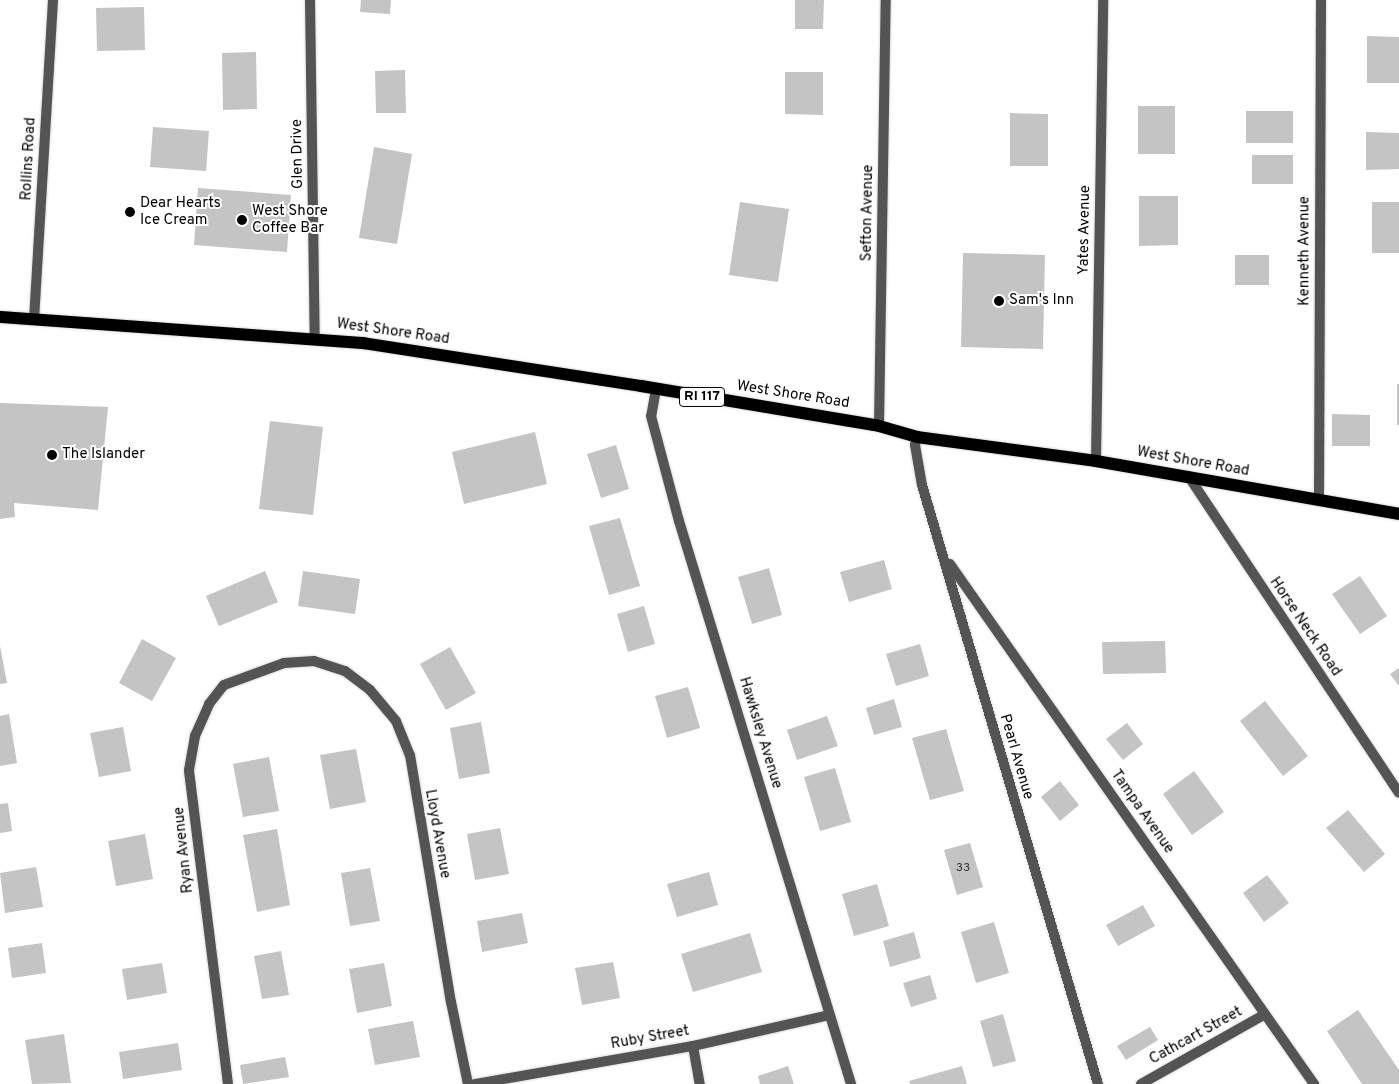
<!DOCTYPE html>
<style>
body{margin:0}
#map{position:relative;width:1399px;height:1084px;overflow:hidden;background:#fff;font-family:Overpass,sans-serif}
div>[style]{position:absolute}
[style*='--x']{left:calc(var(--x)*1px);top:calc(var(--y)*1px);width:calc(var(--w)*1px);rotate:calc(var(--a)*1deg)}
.building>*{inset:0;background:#c4c4c4}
.roads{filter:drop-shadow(0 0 1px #dbdbdb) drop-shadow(0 0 1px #dbdbdb)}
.street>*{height:10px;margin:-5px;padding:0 5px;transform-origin:5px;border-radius:5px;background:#545454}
.primary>*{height:12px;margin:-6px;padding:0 6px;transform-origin:6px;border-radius:6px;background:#000}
.dots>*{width:14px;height:14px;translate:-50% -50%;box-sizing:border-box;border:2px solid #fff;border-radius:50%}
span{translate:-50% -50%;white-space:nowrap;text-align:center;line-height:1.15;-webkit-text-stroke:4px #fff;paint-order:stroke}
.number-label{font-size:12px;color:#313131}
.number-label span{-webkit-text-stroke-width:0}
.shield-label span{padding:1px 4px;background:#fff;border:1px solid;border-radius:4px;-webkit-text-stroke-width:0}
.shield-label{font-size:14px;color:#000;font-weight:700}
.street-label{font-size:15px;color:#000}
.poi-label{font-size:15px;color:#000}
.left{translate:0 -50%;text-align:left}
</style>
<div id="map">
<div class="building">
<div style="clip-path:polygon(361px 0,391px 0,390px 14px,360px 12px)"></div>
<div style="clip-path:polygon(795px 0,824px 0,823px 29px,795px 29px)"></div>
<div style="clip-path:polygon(144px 7px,145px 50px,97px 51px,96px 8px)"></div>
<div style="clip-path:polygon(1367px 36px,1399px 37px,1399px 83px,1367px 83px)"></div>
<div style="clip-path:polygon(256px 52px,257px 109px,223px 110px,222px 53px)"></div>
<div style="clip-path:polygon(405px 70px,406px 113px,376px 113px,375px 71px)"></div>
<div style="clip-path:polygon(785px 72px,823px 72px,823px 115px,785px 114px)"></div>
<div style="clip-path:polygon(1138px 106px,1175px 106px,1175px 154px,1138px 154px)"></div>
<div style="clip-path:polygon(1246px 111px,1293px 111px,1293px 143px,1246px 143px)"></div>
<div style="clip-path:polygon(1010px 113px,1048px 114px,1048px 166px,1010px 166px)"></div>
<div style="clip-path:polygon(153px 127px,209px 131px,206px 171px,150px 167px)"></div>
<div style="clip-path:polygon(1366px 132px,1399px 133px,1399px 169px,1366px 170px)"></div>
<div style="clip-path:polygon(374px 147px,412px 154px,397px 244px,359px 238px)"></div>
<div style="clip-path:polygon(1252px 155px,1293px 155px,1293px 184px,1252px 184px)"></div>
<div style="clip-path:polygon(198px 188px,291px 195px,287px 252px,194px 245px)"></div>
<div style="clip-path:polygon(1139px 196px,1178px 196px,1178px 245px,1139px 246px)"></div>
<div style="clip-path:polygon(740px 202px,789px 209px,778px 282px,729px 275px)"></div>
<div style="clip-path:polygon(1372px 202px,1399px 202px,1399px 253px,1372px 253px)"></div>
<div style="clip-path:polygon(963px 253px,1045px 255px,1043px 349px,961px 347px)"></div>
<div style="clip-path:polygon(1235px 255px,1269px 255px,1269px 285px,1235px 285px)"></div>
<div style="clip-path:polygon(1397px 384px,1399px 384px,1399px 425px,1397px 425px)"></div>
<div style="clip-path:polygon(0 403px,108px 407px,98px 510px,14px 503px,15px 517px,0 519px)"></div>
<div style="clip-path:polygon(1332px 414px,1370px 415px,1370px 446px,1332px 446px)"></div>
<div style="clip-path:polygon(270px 421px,323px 427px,313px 515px,259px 509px)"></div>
<div style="clip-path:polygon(535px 432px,547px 484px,464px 504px,452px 452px)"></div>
<div style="clip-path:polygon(616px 445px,629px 489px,601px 498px,587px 454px)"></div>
<div style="clip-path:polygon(620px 518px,640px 586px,609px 595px,589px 526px)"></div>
<div style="clip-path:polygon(884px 560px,892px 589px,849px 602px,840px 572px)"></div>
<div style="clip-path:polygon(769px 568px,782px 615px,752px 624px,738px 577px)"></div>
<div style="clip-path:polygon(265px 571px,278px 602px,219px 626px,206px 596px)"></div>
<div style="clip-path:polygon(303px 571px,360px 579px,355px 614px,298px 606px)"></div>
<div style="clip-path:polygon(1360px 576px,1387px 616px,1360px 634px,1332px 594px)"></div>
<div style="clip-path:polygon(644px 606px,655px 644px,628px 652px,617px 614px)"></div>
<div style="clip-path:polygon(142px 639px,176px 658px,152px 701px,119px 683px)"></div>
<div style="clip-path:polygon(1165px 641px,1166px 673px,1103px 674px,1102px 642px)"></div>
<div style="clip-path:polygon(920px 644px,929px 676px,896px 686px,886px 654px)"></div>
<div style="clip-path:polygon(0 646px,7px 683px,0 684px)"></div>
<div style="clip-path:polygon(450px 647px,476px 693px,446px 710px,420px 664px)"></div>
<div style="clip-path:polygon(1399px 668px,1399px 686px,1390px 674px)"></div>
<div style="clip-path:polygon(688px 687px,700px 728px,667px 738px,655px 696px)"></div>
<div style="clip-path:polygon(894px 699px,902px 727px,874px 735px,866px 708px)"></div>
<div style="clip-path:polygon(1265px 701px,1308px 756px,1283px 776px,1240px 721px)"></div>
<div style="clip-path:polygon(9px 714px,17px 763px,0 766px,0 716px)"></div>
<div style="clip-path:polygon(827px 716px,838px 746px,797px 760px,787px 730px)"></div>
<div style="clip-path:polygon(481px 722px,490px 773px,459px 779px,450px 728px)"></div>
<div style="clip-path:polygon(1127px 723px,1143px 744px,1123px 760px,1106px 739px)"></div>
<div style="clip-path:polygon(123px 727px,131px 771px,99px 777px,90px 733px)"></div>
<div style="clip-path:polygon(946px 729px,964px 791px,930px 800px,912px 738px)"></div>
<div style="clip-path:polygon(356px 749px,366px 802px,330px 809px,320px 755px)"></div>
<div style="clip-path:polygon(269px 757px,279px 811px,243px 817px,233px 764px)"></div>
<div style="clip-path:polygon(835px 768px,851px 822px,820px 831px,804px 777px)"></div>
<div style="clip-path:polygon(1194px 771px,1224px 812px,1192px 835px,1163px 794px)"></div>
<div style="clip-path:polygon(1060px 781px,1079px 805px,1060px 821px,1041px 797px)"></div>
<div style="clip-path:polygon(8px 803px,12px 831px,0 833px,0 804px)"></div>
<div style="clip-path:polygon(1348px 810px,1385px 854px,1364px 872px,1326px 828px)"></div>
<div style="clip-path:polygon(500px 828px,509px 874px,475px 880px,467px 834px)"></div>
<div style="clip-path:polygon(277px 829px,290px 905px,257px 912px,243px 835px)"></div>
<div style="clip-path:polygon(145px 834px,153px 879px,116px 886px,108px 841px)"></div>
<div style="clip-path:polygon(970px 843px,983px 887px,957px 895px,944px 850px)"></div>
<div style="clip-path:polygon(36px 867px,43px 907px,5px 913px,0 873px)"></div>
<div style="clip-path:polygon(370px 868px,380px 921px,350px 926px,341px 873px)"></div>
<div style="clip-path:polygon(709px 872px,718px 905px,677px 917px,667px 884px)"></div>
<div style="clip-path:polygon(1267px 875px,1289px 903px,1264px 922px,1243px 893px)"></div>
<div style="clip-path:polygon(877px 884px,889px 926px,854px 936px,842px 894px)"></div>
<div style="clip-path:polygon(1143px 905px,1155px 926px,1118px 946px,1106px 925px)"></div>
<div style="clip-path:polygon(522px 913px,528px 943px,482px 952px,477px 921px)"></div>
<div style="clip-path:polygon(994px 922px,1009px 973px,976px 983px,961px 932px)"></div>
<div style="clip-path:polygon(914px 932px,921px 958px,890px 967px,883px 941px)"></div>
<div style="clip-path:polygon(750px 933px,762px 972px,693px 992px,681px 954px)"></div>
<div style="clip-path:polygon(42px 943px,46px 973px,12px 978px,8px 948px)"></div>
<div style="clip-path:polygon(281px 951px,289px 995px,262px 999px,254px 956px)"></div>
<div style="clip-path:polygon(613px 962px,620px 998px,582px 1005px,575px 968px)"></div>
<div style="clip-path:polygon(162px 963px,167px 993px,127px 1000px,122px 969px)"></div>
<div style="clip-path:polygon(384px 963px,392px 1006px,357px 1013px,349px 969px)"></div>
<div style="clip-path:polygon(930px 975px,937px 999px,911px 1007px,903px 983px)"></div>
<div style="clip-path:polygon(1358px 1010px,1399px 1070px,1399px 1084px,1362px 1084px,1327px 1031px)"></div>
<div style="clip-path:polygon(1003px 1014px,1016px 1061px,993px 1067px,980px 1021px)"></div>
<div style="clip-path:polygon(413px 1021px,420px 1057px,375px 1065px,368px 1029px)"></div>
<div style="clip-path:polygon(1150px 1027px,1158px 1040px,1126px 1060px,1117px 1046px)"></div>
<div style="clip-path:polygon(64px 1034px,71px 1083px,32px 1084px,25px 1040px)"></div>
<div style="clip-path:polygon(178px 1043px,182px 1070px,123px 1079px,119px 1052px)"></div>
<div style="clip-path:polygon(285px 1057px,289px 1077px,243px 1084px,240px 1065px)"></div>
<div style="clip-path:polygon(788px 1066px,794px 1084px,760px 1084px,758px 1076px)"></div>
<div style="clip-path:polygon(962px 1066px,967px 1084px,910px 1084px,909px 1081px)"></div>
</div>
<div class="roads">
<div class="street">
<div style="--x:310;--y:0;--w:338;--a:89.2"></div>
<div style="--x:34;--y:320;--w:321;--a:-86.6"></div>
<div style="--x:656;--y:389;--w:27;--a:100"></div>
<div style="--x:651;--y:416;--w:109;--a:75.1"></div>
<div style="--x:679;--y:521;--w:589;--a:73.01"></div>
<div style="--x:879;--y:426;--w:426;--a:-89.1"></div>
<div style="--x:917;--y:437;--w:8;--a:104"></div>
<div style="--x:915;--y:445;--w:41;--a:80.1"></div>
<div style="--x:922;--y:485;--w:624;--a:73.63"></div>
<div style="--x:1096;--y:461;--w:461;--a:-89.1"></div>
<div style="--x:1189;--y:477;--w:379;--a:56.4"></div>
<div style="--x:1319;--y:501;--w:501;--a:-89.77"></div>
<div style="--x:950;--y:564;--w:635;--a:55.01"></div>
<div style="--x:693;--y:1046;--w:39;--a:80"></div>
<div style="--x:228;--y:1084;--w:316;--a:-97.1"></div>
<div style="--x:189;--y:770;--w:35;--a:-80"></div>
<div style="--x:195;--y:736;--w:35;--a:-66"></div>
<div style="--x:209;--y:704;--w:24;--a:-52"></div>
<div style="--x:224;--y:685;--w:64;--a:-20.1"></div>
<div style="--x:284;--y:663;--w:30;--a:-4"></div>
<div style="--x:314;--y:661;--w:33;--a:18"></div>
<div style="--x:345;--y:671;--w:31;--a:37"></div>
<div style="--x:370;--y:690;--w:40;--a:50"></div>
<div style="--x:396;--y:721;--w:37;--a:68"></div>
<div style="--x:410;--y:755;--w:250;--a:80.6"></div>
<div style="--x:451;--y:1002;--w:84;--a:78.3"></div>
<div style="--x:475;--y:1084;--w:221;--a:-9.9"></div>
<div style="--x:693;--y:1046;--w:140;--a:-12.8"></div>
<div style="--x:1141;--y:1084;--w:142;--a:-29.4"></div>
</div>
<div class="primary">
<div style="--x:0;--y:317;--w:364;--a:4.1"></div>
<div style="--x:363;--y:343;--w:281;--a:8.8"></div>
<div style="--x:641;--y:386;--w:241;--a:9.5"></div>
<div style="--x:879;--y:426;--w:40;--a:16"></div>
<div style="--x:917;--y:437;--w:181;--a:7.6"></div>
<div style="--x:1096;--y:461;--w:308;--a:9.9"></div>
</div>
</div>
<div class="dots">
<div style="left:130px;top:212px;background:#000"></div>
<div style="left:242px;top:220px;background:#000"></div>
<div style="left:999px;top:301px;background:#000"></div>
<div style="left:52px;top:455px;background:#000"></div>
</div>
<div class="number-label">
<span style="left:963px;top:869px">33</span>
</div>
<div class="shield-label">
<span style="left:702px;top:397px">RI 117</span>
</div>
<div class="street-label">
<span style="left:298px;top:154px;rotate:-91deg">Glen Drive</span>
<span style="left:29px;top:159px;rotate:-87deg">Rollins Road</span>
<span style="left:868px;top:213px;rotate:-89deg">Sefton Avenue</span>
<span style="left:1085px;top:230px;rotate:-89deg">Yates Avenue</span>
<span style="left:1305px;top:251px;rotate:-90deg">Kenneth Avenue</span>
<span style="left:393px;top:332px;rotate:8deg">West Shore Road</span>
<span style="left:793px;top:395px;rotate:9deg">West Shore Road</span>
<span style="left:1193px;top:462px;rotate:10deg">West Shore Road</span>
<span style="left:1305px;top:627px;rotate:56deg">Horse Neck Road</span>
<span style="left:760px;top:733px;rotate:73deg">Hawksley Avenue</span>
<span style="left:1016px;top:757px;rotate:74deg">Pearl Avenue</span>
<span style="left:1142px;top:812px;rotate:55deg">Tampa Avenue</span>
<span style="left:437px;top:834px;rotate:80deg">Lloyd Avenue</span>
<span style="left:184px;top:850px;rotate:-96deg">Ryan Avenue</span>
<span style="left:1196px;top:1036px;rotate:-29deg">Cathcart Street</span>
<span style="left:650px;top:1038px;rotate:-10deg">Ruby Street</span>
</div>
<div class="poi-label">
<span class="left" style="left:140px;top:212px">Dear Hearts<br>Ice Cream</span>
<span class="left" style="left:252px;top:220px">West Shore<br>Coffee Bar</span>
<span class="left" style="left:1009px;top:301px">Sam's Inn</span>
<span class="left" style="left:62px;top:455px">The Islander</span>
</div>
</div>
